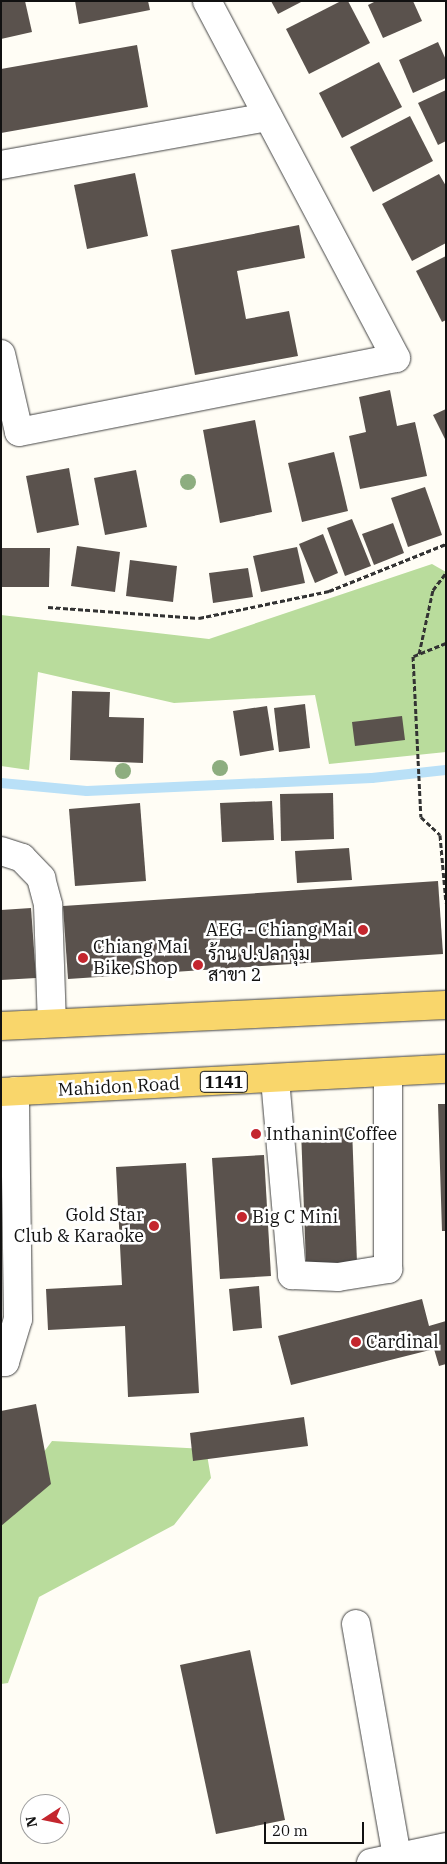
<!DOCTYPE html>
<meta charset="utf-8">
<style>
body{margin:0}
#map{position:relative;width:447px;height:1864px;overflow:hidden;background:#fffdf5;font-family:"IBM Plex Serif",Sarabun,serif}
div>[style]{position:absolute}
[style*='--x']{left:calc(var(--x)*1px);top:calc(var(--y)*1px);width:calc(var(--w)*1px);rotate:calc(var(--a)*1deg)}
.forest>*{inset:0;background:#b9dc9c}
.stream>*{height:10px;margin:-5px;padding:0 5px;transform-origin:5px;border-radius:5px;background:#b9e0f7}
.building>*{inset:0;background:#5a524d}
.path>*{height:3px;margin-top:-1.5px;transform-origin:0;background:repeating-linear-gradient(90deg,#333 0 5px,transparent 0 7.5px)}
.roads{filter:drop-shadow(0 0 1px #444) drop-shadow(0 0 1px #444)}
.minor>*{height:28px;margin:-14px;padding:0 14px;transform-origin:14px;border-radius:14px;background:#fff}
.major>*{height:28px;margin:-14px;padding:0 14px;transform-origin:14px;border-radius:14px;background:#f9d66b}
.trees>*{width:16px;height:16px;margin:-8px;border-radius:50%;background:#8dad7f}
.dots>*{width:14px;height:14px;translate:-50% -50%;box-sizing:border-box;border:2px solid #fff;border-radius:50%}
span{translate:-50% -50%;white-space:nowrap;text-align:center;line-height:1.15;-webkit-text-stroke:5px #fff;paint-order:stroke}
.shield-label span{padding:1px 4px;background:#fff;border:1px solid;border-radius:4px;-webkit-text-stroke-width:0}
.shield-label{font-size:16px;color:#111;font-weight:700}
.poi-label{font-size:18px;color:#111}
.right{translate:-100% -50%;text-align:right}
.left{translate:0 -50%;text-align:left}
.street-label{font-size:18px;color:#111}
.frame{position:absolute;inset:0;border:2px solid #111;pointer-events:none}
.north{position:absolute;left:20px;top:1794px;width:50px;height:50px;box-sizing:border-box;background:#fff;border:1px solid #a0a0a0;border-radius:50%;rotate:259deg;font-size:14px;font-weight:700;line-height:20px;text-align:center;color:#111}
.north::after{content:'';display:block;margin:auto;width:18px;height:22px;background:#c4262e;clip-path:polygon(50% 0,100% 100%,50% 72%,0 100%)}
.scale{position:absolute;left:264px;top:1822px;width:100px;height:22px;box-sizing:border-box;border:2px solid #111;border-top:0;padding-left:6px;font-size:15px;line-height:18px;white-space:nowrap;color:#111;-webkit-text-stroke:4px #fff;paint-order:stroke}
</style>
<div id="map">
<div class="forest">
<div style="clip-path:polygon(432px 564px,446px 572px,446px 752px,329px 764px,315px 695px,174px 703px,38px 672px,29px 770px,1px 766px,1px 615px,209px 639px)"></div>
<div style="clip-path:polygon(52px 1441px,206px 1449px,211px 1478px,174px 1525px,39px 1597px,8px 1683px,1px 1684px,1px 1499px,17px 1488px)"></div>
</div>
<div class="stream">
<div style="--x:1;--y:783;--w:86;--a:5.3"></div>
<div style="--x:87;--y:791;--w:285;--a:-2.6"></div>
<div style="--x:372;--y:778;--w:74;--a:-6.2"></div>
</div>
<div class="building">
<div style="clip-path:polygon(1px 1px,25px 1px,32px 32px,1px 39px)"></div>
<div style="clip-path:polygon(75px 1px,148px 1px,150px 10px,79px 24px)"></div>
<div style="clip-path:polygon(271px 1px,303px 1px,278px 14px)"></div>
<div style="clip-path:polygon(341px 1px,348px 1px,370px 43px,309px 74px,286px 29px)"></div>
<div style="clip-path:polygon(376px 1px,413px 1px,422px 21px,383px 38px,368px 5px)"></div>
<div style="clip-path:polygon(438px 42px,446px 60px,446px 78px,413px 93px,399px 60px)"></div>
<div style="clip-path:polygon(137px 45px,148px 107px,1px 133px,1px 69px)"></div>
<div style="clip-path:polygon(379px 62px,402px 107px,342px 138px,319px 93px)"></div>
<div style="clip-path:polygon(446px 90px,446px 141px,438px 145px,418px 103px)"></div>
<div style="clip-path:polygon(410px 116px,433px 161px,373px 192px,350px 147px)"></div>
<div style="clip-path:polygon(135px 173px,148px 236px,87px 249px,74px 185px)"></div>
<div style="clip-path:polygon(439px 174px,446px 186px,446px 243px,412px 261px,382px 204px)"></div>
<div style="clip-path:polygon(299px 225px,305px 258px,237px 271px,246px 319px,289px 311px,298px 356px,195px 375px,171px 250px)"></div>
<div style="clip-path:polygon(446px 256px,446px 320px,442px 322px,416px 271px)"></div>
<div style="clip-path:polygon(390px 390px,397px 426px,415px 422px,427px 476px,360px 489px,349px 436px,366px 432px,359px 397px)"></div>
<div style="clip-path:polygon(446px 409px,446px 441px,433px 415px)"></div>
<div style="clip-path:polygon(255px 420px,272px 512px,220px 523px,203px 430px)"></div>
<div style="clip-path:polygon(334px 452px,348px 511px,302px 522px,288px 463px)"></div>
<div style="clip-path:polygon(69px 468px,79px 525px,37px 533px,26px 476px)"></div>
<div style="clip-path:polygon(136px 470px,147px 527px,105px 535px,94px 478px)"></div>
<div style="clip-path:polygon(425px 487px,442px 535px,408px 547px,391px 498px)"></div>
<div style="clip-path:polygon(352px 519px,371px 566px,345px 576px,327px 528px)"></div>
<div style="clip-path:polygon(393px 523px,404px 553px,374px 565px,362px 534px)"></div>
<div style="clip-path:polygon(323px 534px,338px 573px,315px 583px,299px 544px)"></div>
<div style="clip-path:polygon(77px 546px,120px 552px,115px 592px,71px 586px)"></div>
<div style="clip-path:polygon(297px 547px,305px 583px,261px 592px,253px 556px)"></div>
<div style="clip-path:polygon(1px 548px,50px 548px,49px 587px,1px 587px)"></div>
<div style="clip-path:polygon(130px 560px,177px 566px,173px 602px,126px 596px)"></div>
<div style="clip-path:polygon(248px 568px,253px 597px,213px 603px,209px 573px)"></div>
<div style="clip-path:polygon(72px 691px,110px 692px,109px 717px,144px 718px,143px 763px,70px 760px)"></div>
<div style="clip-path:polygon(305px 704px,310px 748px,279px 752px,274px 708px)"></div>
<div style="clip-path:polygon(267px 706px,274px 750px,240px 756px,233px 711px)"></div>
<div style="clip-path:polygon(402px 716px,405px 740px,355px 746px,352px 722px)"></div>
<div style="clip-path:polygon(333px 793px,334px 839px,281px 841px,280px 794px)"></div>
<div style="clip-path:polygon(272px 801px,274px 840px,222px 842px,220px 803px)"></div>
<div style="clip-path:polygon(140px 803px,146px 881px,75px 886px,69px 809px)"></div>
<div style="clip-path:polygon(349px 848px,352px 880px,297px 883px,295px 851px)"></div>
<div style="clip-path:polygon(438px 881px,443px 954px,68px 979px,63px 906px)"></div>
<div style="clip-path:polygon(31px 908px,36px 978px,1px 980px,1px 910px)"></div>
<div style="clip-path:polygon(438px 1104px,446px 1104px,446px 1231px,442px 1231px)"></div>
<div style="clip-path:polygon(352px 1128px,357px 1263px,306px 1264px,301px 1130px)"></div>
<div style="clip-path:polygon(264px 1155px,271px 1276px,220px 1279px,212px 1158px)"></div>
<div style="clip-path:polygon(186px 1163px,199px 1393px,128px 1397px,125px 1326px,48px 1330px,46px 1289px,122px 1285px,116px 1167px)"></div>
<div style="clip-path:polygon(259px 1286px,262px 1328px,233px 1331px,229px 1289px)"></div>
<div style="clip-path:polygon(422px 1299px,429px 1326px,446px 1321px,446px 1364px,439px 1366px,434px 1349px,291px 1385px,278px 1336px)"></div>
<div style="clip-path:polygon(36px 1404px,51px 1484px,1px 1526px,1px 1411px)"></div>
<div style="clip-path:polygon(304px 1417px,308px 1446px,193px 1461px,190px 1433px)"></div>
<div style="clip-path:polygon(250px 1650px,285px 1820px,216px 1834px,180px 1665px)"></div>
</div>
<div class="path">
<div style="--x:48;--y:607;--w:151;--a:4.2"></div>
<div style="--x:199;--y:618;--w:133;--a:-11.7"></div>
<div style="--x:329;--y:591;--w:126;--a:-21.9"></div>
<div style="--x:446;--y:643;--w:35;--a:158"></div>
<div style="--x:413;--y:656;--w:161;--a:87.2"></div>
<div style="--x:421;--y:817;--w:26;--a:43"></div>
<div style="--x:440;--y:835;--w:68;--a:85"></div>
<div style="--x:419;--y:654;--w:66;--a:-77.7"></div>
<div style="--x:433;--y:590;--w:21;--a:-53"></div>
</div>
<div class="roads">
<div class="minor">
<div style="--x:1;--y:165;--w:271;--a:-10.2"></div>
<div style="--x:1;--y:354;--w:80;--a:77"></div>
<div style="--x:19;--y:432;--w:384;--a:-11.1"></div>
<div style="--x:396;--y:358;--w:404;--a:-117.9"></div>
<div style="--x:1;--y:851;--w:22;--a:18"></div>
<div style="--x:22;--y:858;--w:28;--a:46"></div>
<div style="--x:41;--y:878;--w:28;--a:75"></div>
<div style="--x:48;--y:905;--w:118;--a:88.1"></div>
<div style="--x:275;--y:1079;--w:197;--a:85"></div>
<div style="--x:292;--y:1275;--w:46;--a:2.5"></div>
<div style="--x:338;--y:1277;--w:51;--a:-9.1"></div>
<div style="--x:388;--y:1269;--w:197;--a:-90"></div>
<div style="--x:1;--y:1362;--w:4;--a:0"></div>
<div style="--x:5;--y:1362;--w:45;--a:-73.2"></div>
<div style="--x:18;--y:1319;--w:228;--a:-90.8"></div>
<div style="--x:356;--y:1624;--w:243;--a:80"></div>
<div style="--x:371;--y:1863;--w:77;--a:-12"></div>
</div>
<div class="major">
<div style="--x:1;--y:1026;--w:445;--a:-2.7"></div>
<div style="--x:1;--y:1092;--w:446;--a:-3"></div>
</div>
</div>
<div class="trees">
<div style="left:188px;top:482px"></div>
<div style="left:220px;top:768px"></div>
<div style="left:123px;top:771px"></div>
</div>
<div class="dots">
<div style="left:363px;top:930px;background:#c4262e"></div>
<div style="left:83px;top:958px;background:#c4262e"></div>
<div style="left:198px;top:965px;background:#c4262e"></div>
<div style="left:256px;top:1134px;background:#c4262e"></div>
<div style="left:242px;top:1217px;background:#c4262e"></div>
<div style="left:154px;top:1226px;background:#c4262e"></div>
<div style="left:356px;top:1342px;background:#c4262e"></div>
</div>
<div class="shield-label">
<span style="left:224px;top:1082px">1141</span>
</div>
<div class="poi-label">
<span class="right" style="left:353px;top:930px">AEG - Chiang Mai</span>
<span class="left" style="left:93px;top:958px">Chiang Mai<br>Bike Shop</span>
<span class="left" style="left:208px;top:965px">ร้าน ป.ปลาจุ่ม<br>สาขา 2</span>
<span class="left" style="left:266px;top:1134px">Inthanin Coffee</span>
<span class="right" style="left:144px;top:1226px">Gold Star<br>Club &amp; Karaoke</span>
<span class="left" style="left:252px;top:1217px">Big C Mini</span>
<span class="left" style="left:366px;top:1342px">Cardinal</span>
</div>
<div class="street-label">
<span style="left:119px;top:1087px;rotate:-3deg">Mahidon Road</span>
</div>
<div class="frame"></div>
<div class="north">N</div>
<div class="scale">20 m</div>
</div>
